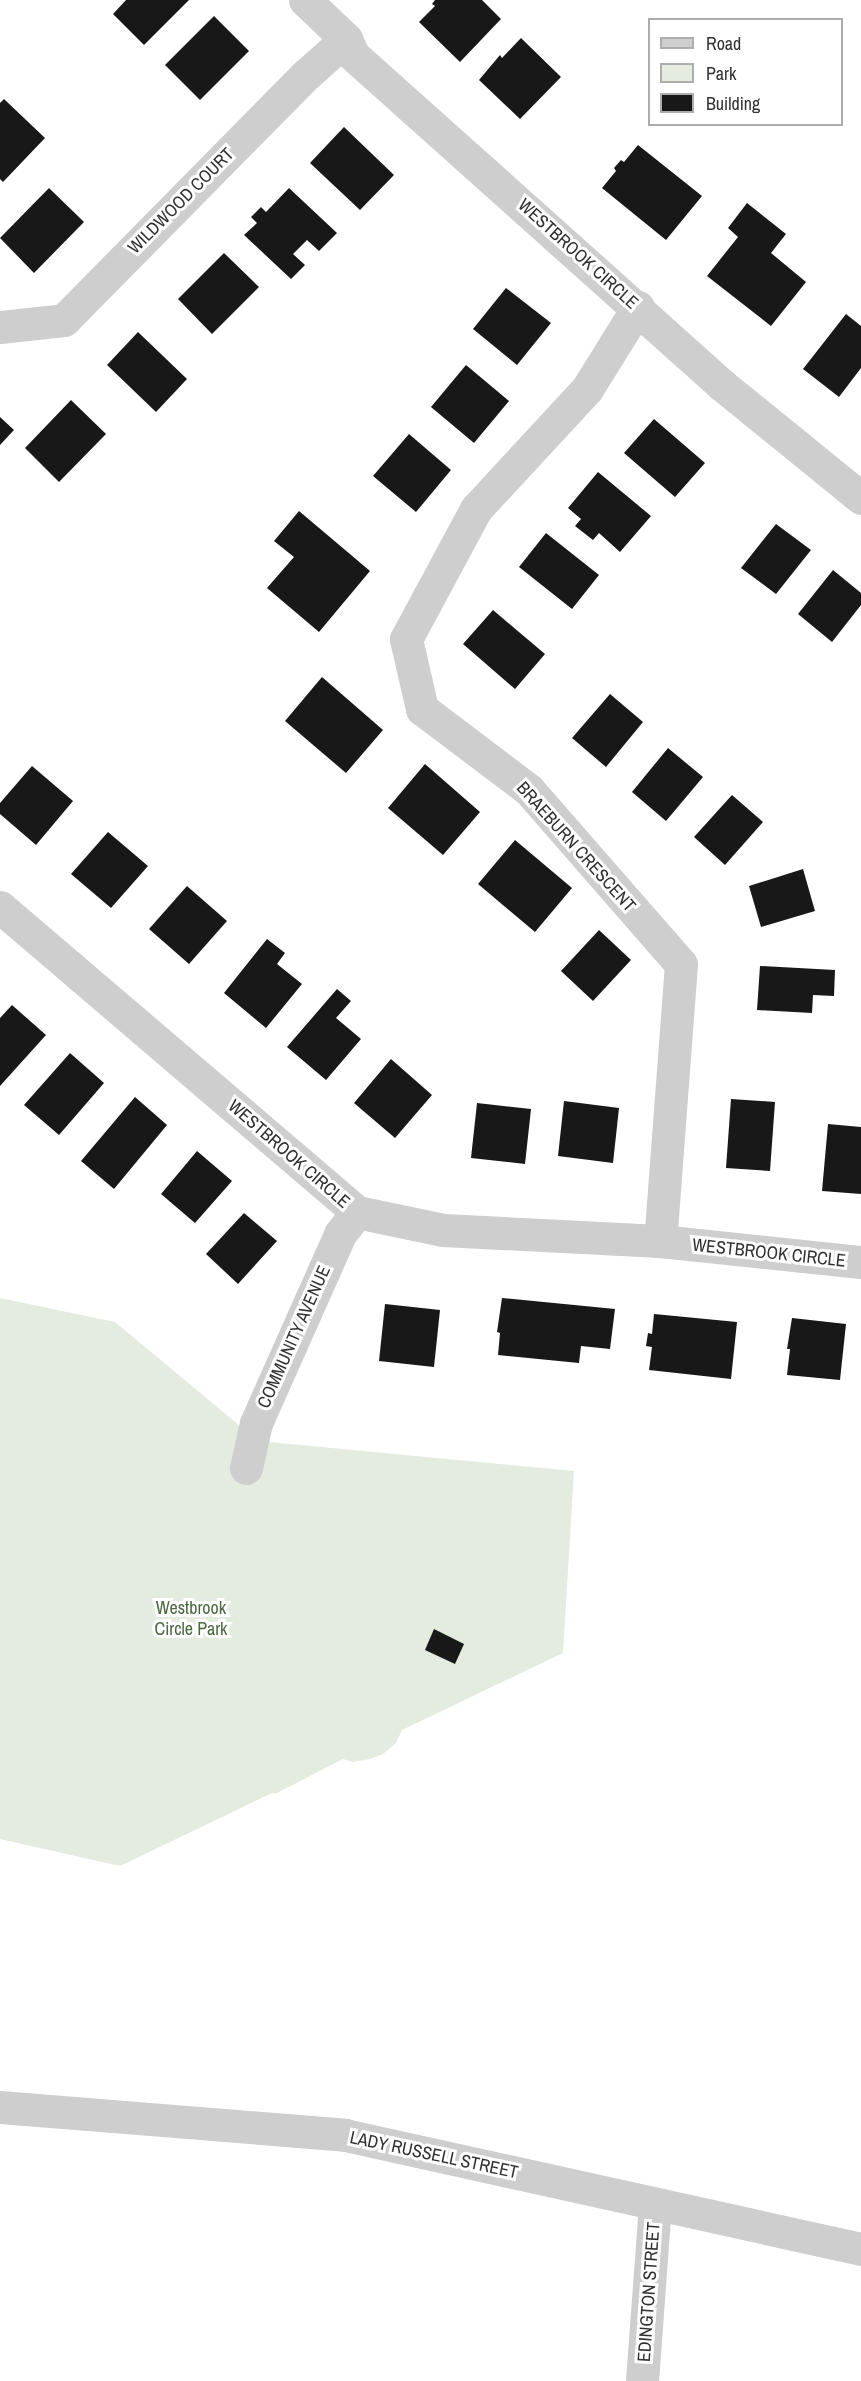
<!DOCTYPE html>
<style>
body{margin:0}
#map{position:relative;width:861px;height:2381px;overflow:hidden;background:#fff;font-family:"Archivo Narrow",sans-serif}
div>[style]{position:absolute}
[style*='--x']{left:calc(var(--x)*1px);top:calc(var(--y)*1px);width:calc(var(--w)*1px);rotate:calc(var(--a)*1deg)}
.green>*{inset:0;background:#e4ece0}
.building>*{inset:0;background:#181818}
.minor>*{height:33px;margin:-16.5px;padding:0 16.5px;transform-origin:16.5px;border-radius:16.5px;background:#cecece}
span{translate:-50% -50%;white-space:nowrap;text-align:center;line-height:1.15;-webkit-text-stroke:6px #fff;paint-order:stroke}
.street-label{font-size:18px;color:#313131}
.park-label{font-size:18px;color:#4b6842}
.legend{position:absolute;left:648px;top:18px;width:195px;height:108px;box-sizing:border-box;background:#fff;border:2px solid #adadad;margin:0;padding:8px 10px;list-style:none;font-size:18px;color:#313131}
.legend li{display:flex;align-items:center;gap:12px;height:30px}
.legend b{width:30px;border:2px solid #adadad}
</style>
<div id="map">
<div class="green">
<div style="clip-path:polygon(0 1298px,115px 1322px,258px 1441px,574px 1471px,563px 1653px,402px 1730px,396px 1743px,383px 1754px,370px 1759px,353px 1762px,343px 1759px,277px 1793px,270px 1794px,120px 1866px,0 1839px)"></div>
</div>
<div class="building">
<div style="clip-path:polygon(126px 0,189px 0,144px 45px,113px 14px)"></div>
<div style="clip-path:polygon(435px 0,482px 0,501px 19px,460px 62px,419px 22px,435px 6px,432px 4px)"></div>
<div style="clip-path:polygon(214px 16px,249px 51px,200px 100px,165px 65px)"></div>
<div style="clip-path:polygon(521px 38px,561px 77px,520px 119px,479px 80px,500px 55px,502px 58px)"></div>
<div style="clip-path:polygon(4px 99px,45px 138px,3px 182px,0 179px,0 103px)"></div>
<div style="clip-path:polygon(344px 127px,394px 175px,360px 210px,310px 163px)"></div>
<div style="clip-path:polygon(638px 145px,702px 196px,666px 240px,602px 188px,616px 171px,614px 168px,621px 160px,624px 162px)"></div>
<div style="clip-path:polygon(49px 188px,84px 222px,34px 273px,0 238px)"></div>
<div style="clip-path:polygon(289px 188px,337px 233px,319px 251px,307px 240px,293px 254px,305px 265px,291px 279px,244px 235px,257px 223px,251px 217px,261px 207px,266px 212px)"></div>
<div style="clip-path:polygon(747px 203px,786px 234px,771px 253px,806px 282px,771px 326px,707px 276px,738px 237px,728px 228px)"></div>
<div style="clip-path:polygon(224px 253px,259px 287px,212px 334px,178px 299px)"></div>
<div style="clip-path:polygon(506px 288px,551px 323px,517px 365px,473px 329px)"></div>
<div style="clip-path:polygon(846px 314px,861px 326px,861px 368px,839px 397px,803px 369px)"></div>
<div style="clip-path:polygon(138px 332px,187px 379px,156px 412px,107px 365px)"></div>
<div style="clip-path:polygon(466px 365px,509px 401px,474px 443px,431px 407px)"></div>
<div style="clip-path:polygon(71px 400px,106px 434px,59px 482px,25px 448px)"></div>
<div style="clip-path:polygon(0 417px,14px 430px,0 445px)"></div>
<div style="clip-path:polygon(654px 419px,705px 463px,675px 497px,624px 453px)"></div>
<div style="clip-path:polygon(409px 434px,451px 470px,416px 512px,373px 476px)"></div>
<div style="clip-path:polygon(598px 472px,651px 516px,620px 552px,599px 533px,593px 540px,575px 526px,581px 519px,568px 508px)"></div>
<div style="clip-path:polygon(299px 511px,370px 571px,319px 632px,267px 588px,294px 557px,274px 541px)"></div>
<div style="clip-path:polygon(776px 524px,811px 550px,776px 594px,741px 568px)"></div>
<div style="clip-path:polygon(546px 533px,599px 575px,572px 609px,519px 567px)"></div>
<div style="clip-path:polygon(833px 570px,861px 593px,861px 605px,832px 642px,798px 614px)"></div>
<div style="clip-path:polygon(493px 610px,545px 654px,515px 689px,463px 644px)"></div>
<div style="clip-path:polygon(322px 677px,383px 730px,346px 773px,285px 721px)"></div>
<div style="clip-path:polygon(610px 694px,643px 722px,606px 767px,572px 738px)"></div>
<div style="clip-path:polygon(668px 748px,703px 777px,666px 821px,632px 792px)"></div>
<div style="clip-path:polygon(425px 764px,480px 812px,443px 855px,388px 808px)"></div>
<div style="clip-path:polygon(32px 766px,73px 801px,36px 845px,0 814px,0 803px)"></div>
<div style="clip-path:polygon(732px 795px,763px 822px,725px 865px,694px 837px)"></div>
<div style="clip-path:polygon(108px 832px,148px 866px,111px 908px,71px 874px)"></div>
<div style="clip-path:polygon(515px 840px,572px 888px,535px 932px,478px 884px)"></div>
<div style="clip-path:polygon(803px 869px,815px 911px,761px 927px,749px 886px)"></div>
<div style="clip-path:polygon(187px 886px,227px 921px,189px 964px,149px 929px)"></div>
<div style="clip-path:polygon(599px 930px,631px 960px,593px 1001px,561px 971px)"></div>
<div style="clip-path:polygon(267px 939px,285px 953px,277px 964px,302px 984px,266px 1028px,224px 993px)"></div>
<div style="clip-path:polygon(760px 966px,835px 970px,834px 996px,813px 995px,812px 1013px,757px 1010px)"></div>
<div style="clip-path:polygon(337px 989px,351px 1001px,336px 1018px,361px 1039px,326px 1080px,287px 1047px)"></div>
<div style="clip-path:polygon(12px 1005px,46px 1035px,0 1086px,0 1018px)"></div>
<div style="clip-path:polygon(70px 1053px,104px 1083px,59px 1135px,24px 1105px)"></div>
<div style="clip-path:polygon(391px 1059px,432px 1095px,395px 1138px,354px 1103px)"></div>
<div style="clip-path:polygon(135px 1097px,167px 1125px,114px 1189px,81px 1161px)"></div>
<div style="clip-path:polygon(731px 1099px,775px 1102px,770px 1171px,726px 1168px)"></div>
<div style="clip-path:polygon(564px 1101px,619px 1108px,613px 1163px,558px 1156px)"></div>
<div style="clip-path:polygon(477px 1103px,531px 1109px,525px 1164px,471px 1158px)"></div>
<div style="clip-path:polygon(828px 1124px,861px 1127px,861px 1194px,822px 1191px)"></div>
<div style="clip-path:polygon(197px 1151px,232px 1181px,195px 1223px,161px 1194px)"></div>
<div style="clip-path:polygon(244px 1213px,277px 1241px,238px 1284px,206px 1254px)"></div>
<div style="clip-path:polygon(502px 1298px,615px 1309px,610px 1349px,581px 1346px,579px 1363px,498px 1355px,500px 1333px,497px 1332px)"></div>
<div style="clip-path:polygon(385px 1304px,440px 1310px,434px 1367px,379px 1361px)"></div>
<div style="clip-path:polygon(654px 1314px,737px 1322px,731px 1379px,649px 1370px,652px 1347px,646px 1346px,648px 1333px,652px 1334px)"></div>
<div style="clip-path:polygon(792px 1318px,846px 1324px,840px 1380px,787px 1375px,790px 1349px,787px 1349px)"></div>
<div style="clip-path:polygon(434px 1629px,464px 1644px,455px 1664px,425px 1650px)"></div>
</div>
<div class="minor">
<div style="--x:305;--y:0;--w:57;--a:43.6"></div>
<div style="--x:346;--y:39;--w:17;--a:66"></div>
<div style="--x:353;--y:55;--w:495;--a:41.8"></div>
<div style="--x:722;--y:385;--w:179;--a:39.1"></div>
<div style="--x:638;--y:307;--w:97;--a:121.9"></div>
<div style="--x:587;--y:389;--w:163;--a:132.8"></div>
<div style="--x:476;--y:509;--w:148;--a:118.3"></div>
<div style="--x:406;--y:639;--w:72;--a:77.1"></div>
<div style="--x:422;--y:709;--w:134;--a:37.1"></div>
<div style="--x:529;--y:790;--w:231;--a:48.9"></div>
<div style="--x:681;--y:964;--w:278;--a:94.3"></div>
<div style="--x:0;--y:327;--w:64;--a:-6.2"></div>
<div style="--x:64;--y:320;--w:346;--a:-45.4"></div>
<div style="--x:307;--y:74;--w:52;--a:-41.9"></div>
<div style="--x:0;--y:907;--w:470;--a:40.5"></div>
<div style="--x:357;--y:1212;--w:88;--a:11.8"></div>
<div style="--x:443;--y:1230;--w:217;--a:2.9"></div>
<div style="--x:660;--y:1241;--w:202;--a:6"></div>
<div style="--x:246;--y:1468;--w:46;--a:-77.5"></div>
<div style="--x:256;--y:1423;--w:207;--a:-66"></div>
<div style="--x:340;--y:1234;--w:28;--a:-52"></div>
<div style="--x:0;--y:2107;--w:346;--a:4.6"></div>
<div style="--x:345;--y:2135;--w:528;--a:12.46"></div>
<div style="--x:642;--y:2381;--w:177;--a:-85.8"></div>
</div>
<div class="street-label">
<span style="left:181px;top:201px;rotate:-45deg">WILDWOOD COURT</span>
<span style="left:578px;top:254px;rotate:42deg">WESTBROOK CIRCLE</span>
<span style="left:576px;top:847px;rotate:48deg">BRAEBURN CRESCENT</span>
<span style="left:289px;top:1154px;rotate:41deg">WESTBROOK CIRCLE</span>
<span style="left:769px;top:1253px;rotate:6deg">WESTBROOK CIRCLE</span>
<span style="left:294px;top:1337px;rotate:-66deg">COMMUNITY AVENUE</span>
<span style="left:434px;top:2155px;rotate:12deg">LADY RUSSELL STREET</span>
<span style="left:649px;top:2292px;rotate:-86deg">EDINGTON STREET</span>
</div>
<div class="park-label">
<span style="left:191px;top:1619px">Westbrook<br>Circle Park</span>
</div>
<ul class="legend">
<li><b style="height:8px;background:#cecece"></b>Road</li>
<li><b style="height:16px;background:#e4ece0"></b>Park</li>
<li><b style="height:16px;background:#181818"></b>Building</li>
</ul>
</div>
